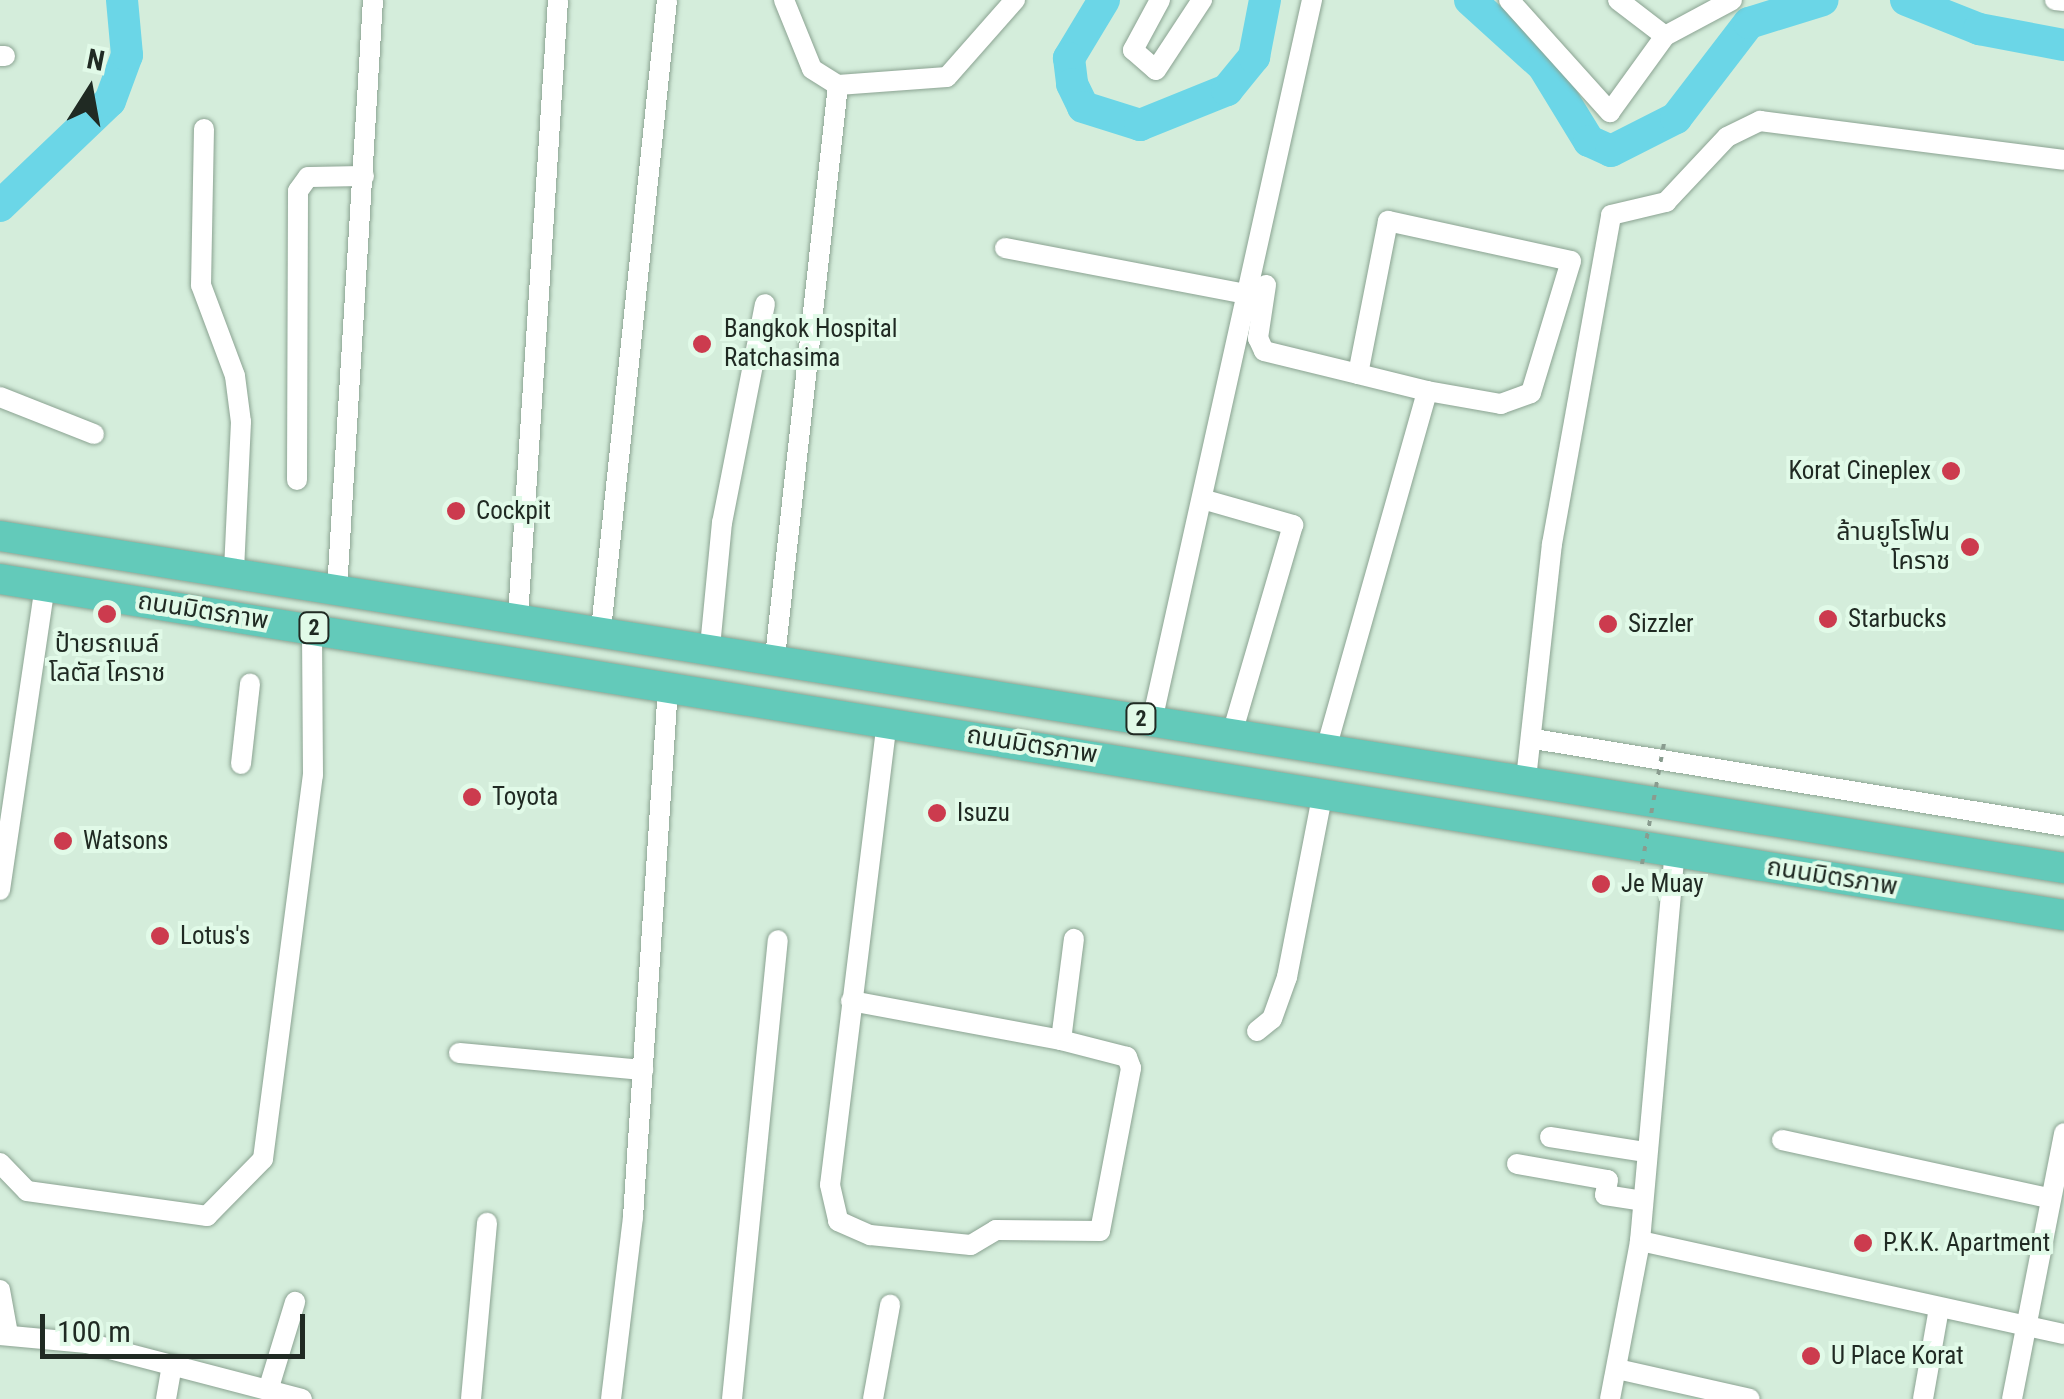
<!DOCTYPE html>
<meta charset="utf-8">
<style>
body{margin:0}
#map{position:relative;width:2064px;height:1399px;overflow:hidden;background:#d4eddb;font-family:"Roboto Condensed","Noto Sans Thai",sans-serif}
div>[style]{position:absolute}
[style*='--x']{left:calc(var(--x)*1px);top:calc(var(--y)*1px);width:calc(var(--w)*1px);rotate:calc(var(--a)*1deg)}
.river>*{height:32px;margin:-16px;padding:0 16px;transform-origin:16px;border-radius:16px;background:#6bd6e7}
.roads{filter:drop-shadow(0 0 2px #8ba392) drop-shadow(0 0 2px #8ba392)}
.minor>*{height:20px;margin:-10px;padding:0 10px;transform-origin:10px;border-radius:10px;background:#fff}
.highway>*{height:30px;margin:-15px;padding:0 15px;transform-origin:15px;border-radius:15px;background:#63caba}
.path-bridge>*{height:4px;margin-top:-2px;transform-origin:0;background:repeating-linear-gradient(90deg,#899c8f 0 5px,transparent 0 13px)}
.dots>*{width:28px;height:28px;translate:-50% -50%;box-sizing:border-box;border:5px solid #e1fae8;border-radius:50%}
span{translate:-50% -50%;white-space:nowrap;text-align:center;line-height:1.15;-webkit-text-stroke:8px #e1fae8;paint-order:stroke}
.shield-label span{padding:2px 8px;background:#e1fae8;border:2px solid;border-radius:8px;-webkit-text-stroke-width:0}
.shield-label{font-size:22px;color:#202a23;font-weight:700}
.poi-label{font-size:25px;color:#202a23}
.left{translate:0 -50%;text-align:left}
.right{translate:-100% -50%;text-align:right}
.street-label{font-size:25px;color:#202a23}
.north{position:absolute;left:40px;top:40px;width:100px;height:100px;-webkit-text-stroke:8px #e1fae8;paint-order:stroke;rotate:11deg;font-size:28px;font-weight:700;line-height:40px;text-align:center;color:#202a23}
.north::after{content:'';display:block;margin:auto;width:35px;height:45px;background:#202a23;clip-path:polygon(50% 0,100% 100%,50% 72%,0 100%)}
.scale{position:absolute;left:40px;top:1314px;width:265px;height:45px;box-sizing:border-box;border:5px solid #202a23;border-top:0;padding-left:12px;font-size:30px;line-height:35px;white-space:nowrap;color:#202a23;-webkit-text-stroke:8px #e1fae8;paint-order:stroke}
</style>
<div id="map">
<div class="river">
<div style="--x:1104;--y:0;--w:68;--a:121.1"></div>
<div style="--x:1069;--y:58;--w:26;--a:83"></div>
<div style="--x:1072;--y:84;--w:25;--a:64"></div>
<div style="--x:1083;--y:107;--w:60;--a:17.5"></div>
<div style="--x:1140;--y:125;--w:94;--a:-21.9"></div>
<div style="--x:1227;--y:90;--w:43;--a:-50.7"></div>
<div style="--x:1254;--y:57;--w:58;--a:-79.1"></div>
<div style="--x:1470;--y:0;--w:98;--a:42.1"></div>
<div style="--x:1543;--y:66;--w:88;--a:58.5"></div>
<div style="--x:1589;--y:141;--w:24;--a:24"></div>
<div style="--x:1611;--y:151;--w:73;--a:-26.9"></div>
<div style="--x:1676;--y:118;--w:120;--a:-52.5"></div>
<div style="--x:1749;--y:23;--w:77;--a:-17.3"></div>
<div style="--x:1906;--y:0;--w:79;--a:21.7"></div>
<div style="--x:1979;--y:29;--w:86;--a:10.7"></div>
<div style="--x:0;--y:206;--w:152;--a:-43.7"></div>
<div style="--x:110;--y:101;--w:49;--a:-69.7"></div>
<div style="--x:127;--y:55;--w:55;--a:-95.2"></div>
</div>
<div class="roads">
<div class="minor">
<div style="--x:784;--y:0;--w:74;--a:67.9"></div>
<div style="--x:812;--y:69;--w:31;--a:32"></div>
<div style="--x:838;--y:85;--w:109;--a:-4.2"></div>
<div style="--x:947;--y:77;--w:103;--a:-48.6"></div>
<div style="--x:1160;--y:0;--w:57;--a:118.4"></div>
<div style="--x:1133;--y:50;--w:30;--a:41"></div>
<div style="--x:1156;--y:70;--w:84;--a:-56.7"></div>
<div style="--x:1509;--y:0;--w:151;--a:48"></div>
<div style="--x:1610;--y:112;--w:94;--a:-54.1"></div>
<div style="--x:1665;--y:36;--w:76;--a:-28.2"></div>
<div style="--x:1618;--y:0;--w:59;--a:37.5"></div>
<div style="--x:2055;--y:0;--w:9;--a:6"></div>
<div style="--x:0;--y:56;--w:5;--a:0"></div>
<div style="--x:204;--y:129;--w:156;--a:91.1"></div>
<div style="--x:201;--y:285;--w:97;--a:69.5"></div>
<div style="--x:235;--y:376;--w:46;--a:82.6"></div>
<div style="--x:241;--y:422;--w:151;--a:92.7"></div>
<div style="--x:1005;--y:248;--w:250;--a:10.8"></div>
<div style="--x:1266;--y:285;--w:54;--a:98.6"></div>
<div style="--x:1258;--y:338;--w:14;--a:65"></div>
<div style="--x:1264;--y:351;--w:97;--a:13.7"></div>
<div style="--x:0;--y:397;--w:101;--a:21.5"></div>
<div style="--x:297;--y:480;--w:289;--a:-89.8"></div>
<div style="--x:298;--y:191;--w:17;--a:-54"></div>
<div style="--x:308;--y:177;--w:56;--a:-1"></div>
<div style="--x:1202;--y:499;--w:95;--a:15.9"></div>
<div style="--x:1293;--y:525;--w:218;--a:106.3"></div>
<div style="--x:337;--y:590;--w:591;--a:-86.51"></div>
<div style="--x:518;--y:617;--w:618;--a:-86.29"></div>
<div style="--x:601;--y:630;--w:633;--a:-84.02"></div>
<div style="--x:710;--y:647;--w:125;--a:-84.5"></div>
<div style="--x:722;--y:523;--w:223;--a:-78.9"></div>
<div style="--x:775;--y:657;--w:575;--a:-83.71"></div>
<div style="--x:887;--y:721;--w:467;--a:97"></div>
<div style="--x:830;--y:1185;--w:37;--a:77"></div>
<div style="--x:838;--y:1221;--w:35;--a:24"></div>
<div style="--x:870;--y:1235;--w:101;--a:5.7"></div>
<div style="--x:971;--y:1245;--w:29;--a:-31"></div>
<div style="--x:996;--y:1230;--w:104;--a:0.6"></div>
<div style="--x:1100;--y:1231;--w:166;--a:-79.2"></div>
<div style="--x:1131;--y:1068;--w:12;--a:-110"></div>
<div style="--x:1127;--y:1057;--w:68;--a:-165.6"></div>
<div style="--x:1061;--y:1040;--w:102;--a:-82.7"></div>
<div style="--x:1152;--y:721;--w:739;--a:-77.49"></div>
<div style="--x:1534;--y:739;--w:537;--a:9.32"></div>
<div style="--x:1326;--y:749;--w:372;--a:-74.2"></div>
<div style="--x:1427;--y:391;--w:71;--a:-166.2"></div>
<div style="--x:1358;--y:374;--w:156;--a:-78.9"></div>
<div style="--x:1388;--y:221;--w:187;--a:12.3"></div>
<div style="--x:1571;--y:261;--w:138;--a:106.9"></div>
<div style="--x:1531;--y:393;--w:32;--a:160"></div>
<div style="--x:1501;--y:404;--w:75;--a:-170"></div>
<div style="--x:241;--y:764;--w:81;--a:-83.6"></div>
<div style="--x:1526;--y:779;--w:236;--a:-83.7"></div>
<div style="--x:1552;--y:544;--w:334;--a:-79.8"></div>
<div style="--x:1611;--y:215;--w:57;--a:-13.3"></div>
<div style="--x:1666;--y:202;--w:89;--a:-46.8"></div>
<div style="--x:1727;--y:137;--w:37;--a:-26"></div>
<div style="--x:1760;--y:121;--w:306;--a:7.3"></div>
<div style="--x:0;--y:890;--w:306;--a:-81.6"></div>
<div style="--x:851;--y:1001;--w:214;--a:10.5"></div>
<div style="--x:1257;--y:1031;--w:19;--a:-39"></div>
<div style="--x:1272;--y:1019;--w:45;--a:-70.3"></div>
<div style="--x:1287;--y:977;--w:188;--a:-79"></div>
<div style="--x:459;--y:1053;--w:185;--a:5.3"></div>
<div style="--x:1550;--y:1137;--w:97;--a:8.9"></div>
<div style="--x:1782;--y:1140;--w:273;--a:12.3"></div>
<div style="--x:0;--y:1163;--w:39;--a:46"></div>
<div style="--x:27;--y:1191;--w:182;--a:7.9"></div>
<div style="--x:207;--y:1216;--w:80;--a:-45.5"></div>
<div style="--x:263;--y:1159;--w:387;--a:-82.6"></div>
<div style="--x:313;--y:775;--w:147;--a:-90.4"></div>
<div style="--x:1517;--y:1164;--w:92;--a:10"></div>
<div style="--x:1608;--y:1180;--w:15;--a:101"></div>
<div style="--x:1605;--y:1195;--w:38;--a:9"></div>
<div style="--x:1640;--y:1241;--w:434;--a:12.4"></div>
<div style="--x:0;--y:1290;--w:45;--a:79.7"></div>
<div style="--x:0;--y:1335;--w:87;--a:5.3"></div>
<div style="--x:87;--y:1343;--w:222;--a:14.6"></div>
<div style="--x:1617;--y:1369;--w:136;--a:12.7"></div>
<div style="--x:270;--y:1384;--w:86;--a:-73"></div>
<div style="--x:166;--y:1399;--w:35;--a:-80"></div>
<div style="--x:471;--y:1399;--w:177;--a:-84.8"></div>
<div style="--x:611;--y:1399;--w:183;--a:-83.1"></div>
<div style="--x:633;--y:1217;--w:531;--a:-86.22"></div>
<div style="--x:732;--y:1399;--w:461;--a:-84.3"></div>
<div style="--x:873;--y:1399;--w:96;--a:-79.7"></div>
<div style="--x:1610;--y:1399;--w:161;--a:-79.2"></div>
<div style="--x:1640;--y:1241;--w:392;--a:-84.9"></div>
<div style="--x:1923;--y:1399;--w:92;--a:-80"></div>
<div style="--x:2012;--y:1399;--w:271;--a:-78.9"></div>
</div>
<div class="highway">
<div style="--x:0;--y:536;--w:2091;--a:9.14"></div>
<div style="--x:0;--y:579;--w:2091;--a:9.25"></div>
</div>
</div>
<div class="path-bridge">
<div style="--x:1642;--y:864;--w:129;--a:-79.7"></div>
</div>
<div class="dots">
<div style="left:702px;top:344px;background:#cc3b4e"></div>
<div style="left:1951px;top:471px;background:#cc3b4e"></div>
<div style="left:456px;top:511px;background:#cc3b4e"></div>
<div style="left:1970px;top:547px;background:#cc3b4e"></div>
<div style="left:107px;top:614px;background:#cc3b4e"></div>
<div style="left:1828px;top:619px;background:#cc3b4e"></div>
<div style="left:1608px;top:624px;background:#cc3b4e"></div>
<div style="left:472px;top:797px;background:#cc3b4e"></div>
<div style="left:937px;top:813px;background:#cc3b4e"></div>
<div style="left:63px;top:841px;background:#cc3b4e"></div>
<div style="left:1601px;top:884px;background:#cc3b4e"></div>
<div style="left:160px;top:936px;background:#cc3b4e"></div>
<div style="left:1863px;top:1243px;background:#cc3b4e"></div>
<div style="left:1811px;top:1356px;background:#cc3b4e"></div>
</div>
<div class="shield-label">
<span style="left:314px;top:628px">2</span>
<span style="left:1141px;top:719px">2</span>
</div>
<div class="poi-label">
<span class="left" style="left:724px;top:344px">Bangkok Hospital<br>Ratchasima</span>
<span class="right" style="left:1931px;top:471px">Korat Cineplex</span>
<span class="left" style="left:476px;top:511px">Cockpit</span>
<span class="right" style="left:1950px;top:547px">ล้านยูโรโฟน<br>โคราช</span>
<span class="left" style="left:1848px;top:619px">Starbucks</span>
<span class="left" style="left:1628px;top:624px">Sizzler</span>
<span style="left:107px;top:659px">ป้ายรถเมล์<br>โลตัส โคราช</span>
<span class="left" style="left:492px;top:797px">Toyota</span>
<span class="left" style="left:957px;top:813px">Isuzu</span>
<span class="left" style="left:83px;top:841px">Watsons</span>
<span class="left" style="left:1621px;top:884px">Je Muay</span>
<span class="left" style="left:180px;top:936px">Lotus's</span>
<span class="left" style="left:1883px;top:1243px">P.K.K. Apartment</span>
<span class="left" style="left:1831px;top:1356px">U Place Korat</span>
</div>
<div class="street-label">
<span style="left:203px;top:611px;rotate:9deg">ถนนมิตรภาพ</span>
<span style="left:1032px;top:745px;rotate:9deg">ถนนมิตรภาพ</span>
<span style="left:1832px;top:877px;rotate:9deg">ถนนมิตรภาพ</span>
</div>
<div class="north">N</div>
<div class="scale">100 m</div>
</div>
